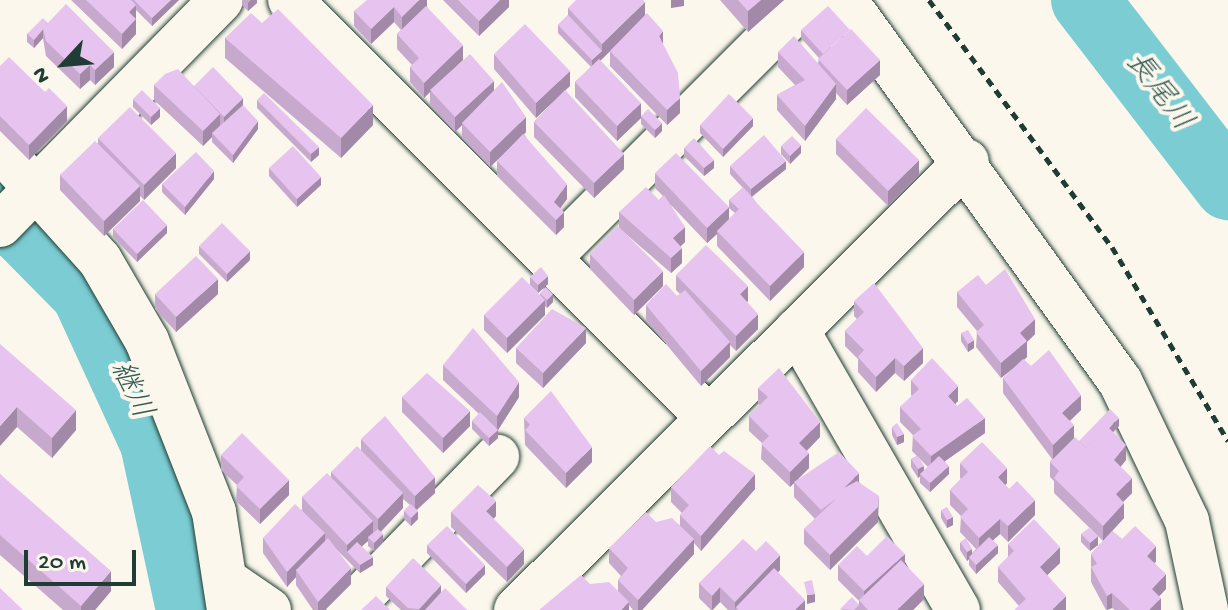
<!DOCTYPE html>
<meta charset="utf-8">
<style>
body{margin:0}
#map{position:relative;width:1228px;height:610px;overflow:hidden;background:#fbf7ec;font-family:"Gochi Hand","Klee One",sans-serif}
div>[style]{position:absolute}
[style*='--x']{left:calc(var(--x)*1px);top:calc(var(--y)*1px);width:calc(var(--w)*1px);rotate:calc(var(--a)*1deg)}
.river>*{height:68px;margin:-34px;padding:0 34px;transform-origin:34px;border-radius:34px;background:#7bcdd3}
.path>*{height:5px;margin-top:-2.5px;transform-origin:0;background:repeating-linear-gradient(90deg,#1f3d34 0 8px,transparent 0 14px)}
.roads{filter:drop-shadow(0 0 2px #1f3d34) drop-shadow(0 0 2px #1f3d34)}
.minor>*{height:44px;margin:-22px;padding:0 22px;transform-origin:22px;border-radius:22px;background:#fbf7ec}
.wall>*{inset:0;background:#c7a9ce}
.shaded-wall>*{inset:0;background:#a289a7}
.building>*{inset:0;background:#e7c4ef}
span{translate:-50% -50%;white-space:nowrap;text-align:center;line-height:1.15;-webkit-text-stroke:8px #fbf7ec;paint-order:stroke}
.water-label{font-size:30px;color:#315a54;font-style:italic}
.north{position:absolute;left:24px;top:24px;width:80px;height:80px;-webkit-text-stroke:6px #fbf7ec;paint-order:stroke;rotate:244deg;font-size:22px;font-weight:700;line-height:32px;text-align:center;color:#1f3d34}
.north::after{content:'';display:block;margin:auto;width:28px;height:36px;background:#1f3d34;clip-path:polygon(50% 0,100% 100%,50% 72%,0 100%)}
.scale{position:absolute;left:24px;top:550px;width:112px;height:36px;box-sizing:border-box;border:4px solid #1f3d34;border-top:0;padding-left:10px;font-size:24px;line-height:28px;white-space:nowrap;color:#1f3d34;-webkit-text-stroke:6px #fbf7ec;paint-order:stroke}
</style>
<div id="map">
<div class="river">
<div style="--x:1085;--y:0;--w:235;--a:52.4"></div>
<div style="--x:0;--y:207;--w:121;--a:45.3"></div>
<div style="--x:85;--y:293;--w:165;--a:65.3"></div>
<div style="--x:154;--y:443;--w:171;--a:77.8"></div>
</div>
<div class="path">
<div style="--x:929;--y:0;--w:307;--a:53.5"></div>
<div style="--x:1112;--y:247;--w:226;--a:59.1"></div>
</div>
<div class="roads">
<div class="minor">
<div style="--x:290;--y:0;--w:588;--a:44.93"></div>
<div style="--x:845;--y:0;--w:470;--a:54.2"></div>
<div style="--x:1120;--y:381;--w:155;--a:64.4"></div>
<div style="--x:1187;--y:521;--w:91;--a:77.9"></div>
<div style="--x:0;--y:149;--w:149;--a:48"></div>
<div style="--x:100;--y:260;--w:94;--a:59.9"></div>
<div style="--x:147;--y:341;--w:184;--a:68.6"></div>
<div style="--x:214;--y:512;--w:99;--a:81.3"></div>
<div style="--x:0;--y:225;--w:315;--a:-45.5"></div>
<div style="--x:551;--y:256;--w:362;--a:-45"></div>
<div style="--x:797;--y:330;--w:323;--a:60.1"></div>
<div style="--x:231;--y:584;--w:46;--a:34.4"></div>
<div style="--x:348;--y:610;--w:214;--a:-45.8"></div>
<div style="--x:516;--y:610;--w:636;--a:-44.87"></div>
</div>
</div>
<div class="wall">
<div style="clip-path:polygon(71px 0,179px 0,152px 26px,136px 10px,136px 34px,122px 49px)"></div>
<div style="clip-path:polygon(242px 0,257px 0,257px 3px,248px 11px,242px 5px)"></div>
<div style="clip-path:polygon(427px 0,427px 7px,463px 60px,450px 72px,494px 90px,526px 132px,524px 134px,567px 199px,560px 208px,564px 227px,556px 235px,497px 176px,497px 161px,515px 143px,490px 167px,462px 138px,462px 125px,455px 132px,430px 105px,430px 91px,424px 98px,410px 82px,410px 67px,412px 65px,397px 49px,397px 34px,401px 30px,394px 22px,371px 44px,354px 26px,354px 11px)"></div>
<div style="clip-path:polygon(443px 0,509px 0,509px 7px,479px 36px)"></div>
<div style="clip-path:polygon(720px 0,784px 0,748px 32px)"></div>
<div style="clip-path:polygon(568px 8px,645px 15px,663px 45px,680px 113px,667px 125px,610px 66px,610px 51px,600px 61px,641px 116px,662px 131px,655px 138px,641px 124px,641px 118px,617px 141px,575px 97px,575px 82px,591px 67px,558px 33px,558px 25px,568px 15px)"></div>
<div style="clip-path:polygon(48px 23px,114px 67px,95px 85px,90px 80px,80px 89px,46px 56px,43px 38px,34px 48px,27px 42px,27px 34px)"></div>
<div style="clip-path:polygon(262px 23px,373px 125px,341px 158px,225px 58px,225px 38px)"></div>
<div style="clip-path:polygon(801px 30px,880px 75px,847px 105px,836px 93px,836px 99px,805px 141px,777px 110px,777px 95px,795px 85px,778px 67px,778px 52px,818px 63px,819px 58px,801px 38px)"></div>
<div style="clip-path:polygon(494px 54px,570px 86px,565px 90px,624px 169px,594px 198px,534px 137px,534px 122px,559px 96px,536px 118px,494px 69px)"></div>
<div style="clip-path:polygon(0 66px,67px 121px,29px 160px,0 131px)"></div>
<div style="clip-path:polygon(154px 85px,194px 86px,243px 106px,258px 129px,233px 163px,212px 142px,212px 137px,203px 146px,154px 100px)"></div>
<div style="clip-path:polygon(133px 99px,160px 117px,151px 125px,133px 107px)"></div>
<div style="clip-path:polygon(257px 100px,319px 155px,311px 162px,257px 108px)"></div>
<div style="clip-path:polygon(700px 125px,753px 126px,723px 157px,700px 133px)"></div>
<div style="clip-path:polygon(98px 138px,176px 168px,144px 200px,140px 196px,140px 201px,104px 236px,60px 190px,60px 175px,98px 143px)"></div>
<div style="clip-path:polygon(836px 139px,919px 175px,888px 206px,836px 154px)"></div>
<div style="clip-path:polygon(781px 146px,801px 153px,790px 164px,781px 154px)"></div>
<div style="clip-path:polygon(684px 148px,714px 168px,704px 176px,684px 156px)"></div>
<div style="clip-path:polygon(730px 166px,786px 169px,752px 197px,804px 267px,770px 301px,717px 246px,717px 234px,707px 243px,671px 205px,685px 242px,680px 247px,682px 263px,671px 273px,619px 228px,619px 212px,659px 200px,663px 196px,655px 188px,655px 173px,729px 220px,735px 213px,729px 208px,729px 200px,743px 188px,730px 174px)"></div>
<div style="clip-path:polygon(269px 168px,321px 185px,297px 207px,269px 176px)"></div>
<div style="clip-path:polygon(214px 179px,185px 215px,162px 192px,162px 184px)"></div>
<div style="clip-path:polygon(113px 229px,167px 233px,137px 262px,113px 237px)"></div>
<div style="clip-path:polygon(199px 246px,250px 260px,227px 282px,199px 254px)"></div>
<div style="clip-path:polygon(590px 254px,663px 286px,634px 315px,590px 269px)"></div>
<div style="clip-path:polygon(676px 275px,748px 301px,747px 302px,758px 329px,736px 351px,730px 345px,730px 357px,701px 386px,646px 320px,646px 305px,677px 296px,680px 294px,676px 290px)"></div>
<div style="clip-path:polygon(530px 277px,548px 284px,538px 293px,530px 285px)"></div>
<div style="clip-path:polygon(986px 285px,1035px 334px,1027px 342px,1027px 357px,1024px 360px,1081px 410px,1070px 421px,1074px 438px,1079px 441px,1119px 426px,1113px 432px,1126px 460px,1120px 467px,1132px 493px,1123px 502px,1124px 518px,1112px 531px,1122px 539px,1156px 561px,1155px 563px,1166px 589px,1159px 596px,1161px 610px,1115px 610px,1112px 608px,1106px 610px,1091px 582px,1091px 554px,1103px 541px,1054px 493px,1054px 481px,1050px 477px,1050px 462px,1052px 459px,1003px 393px,1003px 378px,1015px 367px,1001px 378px,976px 347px,977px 331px,957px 307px,957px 292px)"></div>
<div style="clip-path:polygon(540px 293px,553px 302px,547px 308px,545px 306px,545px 315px,507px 353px,484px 330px,484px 315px,540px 295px)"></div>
<div style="clip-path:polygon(155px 294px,218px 294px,176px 332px,155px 309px)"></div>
<div style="clip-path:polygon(854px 301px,923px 363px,904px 381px,895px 373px,876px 392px,858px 372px,858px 359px,845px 346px,845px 331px,857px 319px,854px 316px)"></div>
<div style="clip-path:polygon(961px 333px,974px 348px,968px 352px,961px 341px)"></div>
<div style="clip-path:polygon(586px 343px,543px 388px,516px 363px,516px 348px)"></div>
<div style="clip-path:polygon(0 344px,76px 430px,52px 458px,17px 427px)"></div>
<div style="clip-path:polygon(443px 365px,519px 397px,498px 430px,498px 438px,489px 446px,472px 429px,472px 421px,479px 414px,443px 380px)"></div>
<div style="clip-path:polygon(evenodd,911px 380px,958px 401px,955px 404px,985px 433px,945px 461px,949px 474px,930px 492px,920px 483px,920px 476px,918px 478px,911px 467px,911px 459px,917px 456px,912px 451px,913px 435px,900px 422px,900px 407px,912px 396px,911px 395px,911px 380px,918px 457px,928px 467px,924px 471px,918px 457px)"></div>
<div style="clip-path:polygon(758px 388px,820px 437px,807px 451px,809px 468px,798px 479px,859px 483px,878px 522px,830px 570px,804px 544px,804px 529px,815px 519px,794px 497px,794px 483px,790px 487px,761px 459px,762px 443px,749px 431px,749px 416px,760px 405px,758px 403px)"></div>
<div style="clip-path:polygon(402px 397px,470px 426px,443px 453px,402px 412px)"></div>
<div style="clip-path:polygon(524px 418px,592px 462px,566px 488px,525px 445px)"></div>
<div style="clip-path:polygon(892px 427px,904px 442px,897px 445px,892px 435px)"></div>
<div style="clip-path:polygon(361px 439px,435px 493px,417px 510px,418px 519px,411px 526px,404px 519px,404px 511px,410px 505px,403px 499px,403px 508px,381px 532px,383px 542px,374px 551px,368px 546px,368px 541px,362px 546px,373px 565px,360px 573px,336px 549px,351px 584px,325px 610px,313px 610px,296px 585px,296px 577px,287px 587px,263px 553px,263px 538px,302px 510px,302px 497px,331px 478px,331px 472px,361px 450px)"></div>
<div style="clip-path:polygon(221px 455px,289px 495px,260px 524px,236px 501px,237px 485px,221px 470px)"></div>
<div style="clip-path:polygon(960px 463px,1007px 483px,1005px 485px,1035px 515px,1008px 542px,1000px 534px,993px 540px,998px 553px,976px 574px,969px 565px,969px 559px,967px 561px,960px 550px,960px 542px,972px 553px,976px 549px,960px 532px,961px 516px,950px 505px,950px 490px,961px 479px,960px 478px)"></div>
<div style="clip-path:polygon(0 474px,111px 591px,95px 610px,63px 610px,0 555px)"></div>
<div style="clip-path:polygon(671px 487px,755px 489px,701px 551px,694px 543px,694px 554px,642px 610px,633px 610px,629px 605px,629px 610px,590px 584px,618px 591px,618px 580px,621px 576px,609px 563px,609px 548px,656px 522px,680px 525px,680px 515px,682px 513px,671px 502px)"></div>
<div style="clip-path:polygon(941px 510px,953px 525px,947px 528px,941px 518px)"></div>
<div style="clip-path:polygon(451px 512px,496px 516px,493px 519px,524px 564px,507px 582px,451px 527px)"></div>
<div style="clip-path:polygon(1081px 534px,1098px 545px,1090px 551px,1081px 542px)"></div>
<div style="clip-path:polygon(1008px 544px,1060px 563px,1047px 575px,1066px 610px,1019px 606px,998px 582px,998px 567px,1008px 557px)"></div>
<div style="clip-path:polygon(427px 545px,485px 574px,466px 593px,427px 553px)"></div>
<div style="clip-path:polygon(756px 551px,780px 570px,778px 572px,805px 610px,728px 610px,720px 602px,713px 610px,711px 610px,699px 598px,699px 583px)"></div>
<div style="clip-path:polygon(867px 556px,905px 564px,924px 599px,913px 610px,840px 610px,859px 604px,859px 601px,838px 580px,838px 565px)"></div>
<div style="clip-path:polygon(386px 587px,441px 593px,467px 610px,401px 610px,386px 596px)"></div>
</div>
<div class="shaded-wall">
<div style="clip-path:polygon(171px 0,179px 0,152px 26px,152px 18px)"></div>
<div style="clip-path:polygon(251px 0,257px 0,257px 3px,248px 11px,248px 3px)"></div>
<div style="clip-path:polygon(419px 0,427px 0,427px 7px,402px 32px,402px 17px)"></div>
<div style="clip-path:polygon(500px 0,509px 0,509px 7px,479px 36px,479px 21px)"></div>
<div style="clip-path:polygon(671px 0,684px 0,684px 6px,671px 8px)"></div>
<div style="clip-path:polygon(761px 0,784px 0,748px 32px,748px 11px)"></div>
<div style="clip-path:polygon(645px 2px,645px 17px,602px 59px,602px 44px)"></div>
<div style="clip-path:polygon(136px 5px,136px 34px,122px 49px,122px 34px,129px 12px)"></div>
<div style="clip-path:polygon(394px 7px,394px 22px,371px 44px,371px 29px)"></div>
<div style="clip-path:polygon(43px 30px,43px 38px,34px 48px,34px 40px)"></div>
<div style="clip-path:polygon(663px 31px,663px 46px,659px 36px)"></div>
<div style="clip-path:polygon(463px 45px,463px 60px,424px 98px,424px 83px)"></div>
<div style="clip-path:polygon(602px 51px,602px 59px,592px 68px,592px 60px)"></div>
<div style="clip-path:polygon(114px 52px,114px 67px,95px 85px,95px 70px)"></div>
<div style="clip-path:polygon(880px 60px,880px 75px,847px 105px,847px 90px)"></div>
<div style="clip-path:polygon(90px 65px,90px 80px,80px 89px,80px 74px)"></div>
<div style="clip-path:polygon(570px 71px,570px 86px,536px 118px,536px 103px)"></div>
<div style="clip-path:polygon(494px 81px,494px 96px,462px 123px,462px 125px,455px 132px,455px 117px)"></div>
<div style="clip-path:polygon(836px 84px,836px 99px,805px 141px,805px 126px)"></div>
<div style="clip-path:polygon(243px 98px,243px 106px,224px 125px,224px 117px)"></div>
<div style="clip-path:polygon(680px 98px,680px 113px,667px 125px,667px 110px)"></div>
<div style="clip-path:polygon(641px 103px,641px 118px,617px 141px,617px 126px)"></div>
<div style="clip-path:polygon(373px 105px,373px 125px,341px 158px,341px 138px)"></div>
<div style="clip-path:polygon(67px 106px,67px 121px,29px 160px,29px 145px)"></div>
<div style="clip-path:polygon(160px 108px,160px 117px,151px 125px,151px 117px)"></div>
<div style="clip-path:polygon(220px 114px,220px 129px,212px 133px,212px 137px,203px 146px,203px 131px)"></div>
<div style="clip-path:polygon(526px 117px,526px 132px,490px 167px,490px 152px)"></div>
<div style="clip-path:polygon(753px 118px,753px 126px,723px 157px,723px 149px)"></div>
<div style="clip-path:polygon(258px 121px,258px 129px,233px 163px,233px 155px)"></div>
<div style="clip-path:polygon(662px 123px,662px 131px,655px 138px,655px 130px)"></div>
<div style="clip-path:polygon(801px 145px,801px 153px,790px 164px,790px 156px)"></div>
<div style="clip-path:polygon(319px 147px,319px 155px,311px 162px,311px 154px)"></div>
<div style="clip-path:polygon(176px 153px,176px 168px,144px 200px,144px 185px)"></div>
<div style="clip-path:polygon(624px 154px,624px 169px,594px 198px,594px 183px)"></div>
<div style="clip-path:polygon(714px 160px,714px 168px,704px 176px,704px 168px)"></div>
<div style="clip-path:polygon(919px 160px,919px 175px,888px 206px,888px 191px)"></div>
<div style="clip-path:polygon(786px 161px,786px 169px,751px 197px,751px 189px)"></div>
<div style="clip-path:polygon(214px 171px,214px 179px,185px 215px,185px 207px)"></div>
<div style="clip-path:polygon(321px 177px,321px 185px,297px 207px,297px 199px)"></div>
<div style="clip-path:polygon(567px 184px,567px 199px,554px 217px,554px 202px)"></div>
<div style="clip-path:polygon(140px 186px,140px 201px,104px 236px,104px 221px)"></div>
<div style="clip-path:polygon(729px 207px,729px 222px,717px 231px,717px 234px,707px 243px,707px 228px)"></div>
<div style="clip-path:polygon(564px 212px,564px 227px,556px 235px,556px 220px)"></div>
<div style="clip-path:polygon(167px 225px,167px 233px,137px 262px,137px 254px)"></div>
<div style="clip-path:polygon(685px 227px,685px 242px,673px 253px,673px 238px)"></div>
<div style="clip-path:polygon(682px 248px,682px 263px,671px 273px,671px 258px)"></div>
<div style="clip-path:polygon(250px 251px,250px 260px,227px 282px,227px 274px)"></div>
<div style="clip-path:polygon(804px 252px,804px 267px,770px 301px,770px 286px)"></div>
<div style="clip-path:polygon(663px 271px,663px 286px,634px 315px,634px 300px)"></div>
<div style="clip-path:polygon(548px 276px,548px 284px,538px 293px,538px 285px)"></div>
<div style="clip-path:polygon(218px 279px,218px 294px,176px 332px,176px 317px)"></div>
<div style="clip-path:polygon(748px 286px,748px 301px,740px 309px,740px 294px)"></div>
<div style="clip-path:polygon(553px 294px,553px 302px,547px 308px,547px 300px)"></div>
<div style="clip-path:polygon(545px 300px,545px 315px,507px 353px,507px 338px)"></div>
<div style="clip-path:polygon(758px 314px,758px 329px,736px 351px,736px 336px)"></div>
<div style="clip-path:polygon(1035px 319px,1035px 334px,1027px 342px,1027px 357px,1001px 378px,1001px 363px,1020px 333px)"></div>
<div style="clip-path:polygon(586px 328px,586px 343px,543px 388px,543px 373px)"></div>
<div style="clip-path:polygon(974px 340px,974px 348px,968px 352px,968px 344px)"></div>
<div style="clip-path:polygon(730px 342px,730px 357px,701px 386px,701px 371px)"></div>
<div style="clip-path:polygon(923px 348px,923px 363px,904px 381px,904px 366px)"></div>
<div style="clip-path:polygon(895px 358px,895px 373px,876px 392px,876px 377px)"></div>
<div style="clip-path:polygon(519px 382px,519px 397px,498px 430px,498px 438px,489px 446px,489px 438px,497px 431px,497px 416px)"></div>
<div style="clip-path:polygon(958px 386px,958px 401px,948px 411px,948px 396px)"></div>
<div style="clip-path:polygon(1081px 395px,1081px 410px,1062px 428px,1062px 413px)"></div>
<div style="clip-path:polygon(17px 407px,17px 427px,0 446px,0 426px)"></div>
<div style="clip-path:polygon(76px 410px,76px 430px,52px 458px,52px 438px)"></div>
<div style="clip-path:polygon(470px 411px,470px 426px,443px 453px,443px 438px)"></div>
<div style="clip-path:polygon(985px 418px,985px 433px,931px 471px,931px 456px)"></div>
<div style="clip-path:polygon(1119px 418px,1119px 426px,1087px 458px,1087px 450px)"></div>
<div style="clip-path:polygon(820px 422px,820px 437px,799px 458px,799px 443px)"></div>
<div style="clip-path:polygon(1074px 425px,1074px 440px,1053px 460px,1053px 445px)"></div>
<div style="clip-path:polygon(904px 434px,904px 442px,897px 445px,897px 437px)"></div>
<div style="clip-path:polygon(1126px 445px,1126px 460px,1114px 475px,1114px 460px)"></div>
<div style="clip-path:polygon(592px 447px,592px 462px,566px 488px,566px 473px)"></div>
<div style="clip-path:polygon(809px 453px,809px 468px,790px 487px,790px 472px)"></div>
<div style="clip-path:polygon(924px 466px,924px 475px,920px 474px,920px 476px,918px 478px,918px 469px)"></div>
<div style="clip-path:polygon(949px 466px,949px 474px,930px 492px,930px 483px)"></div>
<div style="clip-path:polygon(1007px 468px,1007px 483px,998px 492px,998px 477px)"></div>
<div style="clip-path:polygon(859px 473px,859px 488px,844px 488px)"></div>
<div style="clip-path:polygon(755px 474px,755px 489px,701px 551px,701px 536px)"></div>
<div style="clip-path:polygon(435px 477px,435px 493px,415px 511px,415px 496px)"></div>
<div style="clip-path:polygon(1132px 478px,1132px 493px,1116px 509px,1116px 494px)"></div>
<div style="clip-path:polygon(289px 480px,289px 495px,260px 524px,260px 509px)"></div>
<div style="clip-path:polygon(403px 493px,403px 508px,378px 534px,378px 519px)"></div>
<div style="clip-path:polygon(879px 496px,878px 522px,830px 570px,830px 555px)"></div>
<div style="clip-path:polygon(1035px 500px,1035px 515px,1008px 542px,1008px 526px)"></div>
<div style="clip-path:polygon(496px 501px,496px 516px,486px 526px,486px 511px)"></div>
<div style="clip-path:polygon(1124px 503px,1124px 518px,1103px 541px,1103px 526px)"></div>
<div style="clip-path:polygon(418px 511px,418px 519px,411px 526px,411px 518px)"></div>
<div style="clip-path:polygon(953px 517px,953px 525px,947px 528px,947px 520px)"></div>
<div style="clip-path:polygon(1000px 519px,1000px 534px,979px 553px,979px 538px)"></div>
<div style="clip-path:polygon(373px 521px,373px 536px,368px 537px,368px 541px,351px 556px,347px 552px,347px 545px)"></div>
<div style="clip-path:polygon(325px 533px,325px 548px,296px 570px,296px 577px,287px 587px,287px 572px)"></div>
<div style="clip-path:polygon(383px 534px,383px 542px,374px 551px,374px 543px)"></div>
<div style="clip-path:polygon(1098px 536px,1098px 545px,1090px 551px,1090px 543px)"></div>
<div style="clip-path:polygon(694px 539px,694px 554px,642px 610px,638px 610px,638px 600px)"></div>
<div style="clip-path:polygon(998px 545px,998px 553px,976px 574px,976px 565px)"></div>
<div style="clip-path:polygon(1156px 546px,1156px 561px,1147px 571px,1147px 556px)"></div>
<div style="clip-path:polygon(1060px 547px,1060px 563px,1040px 582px,1040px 567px)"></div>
<div style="clip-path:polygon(524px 549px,524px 564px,507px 582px,507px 567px)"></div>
<div style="clip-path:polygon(972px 549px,972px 557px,969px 557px,969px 559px,967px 561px,967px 552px)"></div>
<div style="clip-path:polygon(905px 554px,905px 569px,864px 606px,864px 591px)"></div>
<div style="clip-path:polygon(780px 555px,780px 570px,742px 610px,736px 607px,735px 610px,735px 602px)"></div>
<div style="clip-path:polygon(373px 557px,373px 565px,360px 573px,360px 565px)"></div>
<div style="clip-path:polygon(485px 565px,485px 574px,466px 593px,466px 584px)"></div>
<div style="clip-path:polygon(351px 568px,351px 584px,325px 610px,318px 610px,318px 602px)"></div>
<div style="clip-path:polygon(111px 571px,111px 591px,95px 610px,81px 610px,81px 606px)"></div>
<div style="clip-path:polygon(1166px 574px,1166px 589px,1152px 604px,1152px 589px)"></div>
<div style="clip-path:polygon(924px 584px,924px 599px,913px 610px,897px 610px)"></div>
<div style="clip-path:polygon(441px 585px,441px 594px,425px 610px,419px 610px)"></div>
<div style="clip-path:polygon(720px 587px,720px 602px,712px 610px,712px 596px)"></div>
<div style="clip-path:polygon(1112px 593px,1112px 608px,1107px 610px,1107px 596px)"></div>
<div style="clip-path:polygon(815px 594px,815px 602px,807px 604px,807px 595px)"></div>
<div style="clip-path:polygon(1066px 596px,1066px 610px,1052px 610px)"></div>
<div style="clip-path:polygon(1161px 598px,1161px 610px,1149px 610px)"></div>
<div style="clip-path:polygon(805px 600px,805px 610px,795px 610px)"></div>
<div style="clip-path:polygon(629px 602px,629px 610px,621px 610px)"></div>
</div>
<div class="building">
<div style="clip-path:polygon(86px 0,131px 0,136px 5px,129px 12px,136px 19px,122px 34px)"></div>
<div style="clip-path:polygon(134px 0,171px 0,152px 18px)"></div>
<div style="clip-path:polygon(367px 0,419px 0,402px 17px,394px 7px,371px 29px,354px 11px)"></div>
<div style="clip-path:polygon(458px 0,500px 0,479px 21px)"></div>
<div style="clip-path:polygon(576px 0,643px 0,645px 2px,602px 44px,568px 8px)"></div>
<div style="clip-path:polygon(738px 0,761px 0,748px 11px)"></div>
<div style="clip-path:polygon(66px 4px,114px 52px,95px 70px,90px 65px,80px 74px,46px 41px,43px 28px)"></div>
<div style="clip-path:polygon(426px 6px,463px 45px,424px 83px,410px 67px,419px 58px,397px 34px)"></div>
<div style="clip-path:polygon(828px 6px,850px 30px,823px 54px,801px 30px)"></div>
<div style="clip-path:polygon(278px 9px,373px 105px,341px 138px,225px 38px,251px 13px,262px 23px)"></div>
<div style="clip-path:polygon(647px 13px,663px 31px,659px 36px,678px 73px,680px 98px,667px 110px,610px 51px)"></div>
<div style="clip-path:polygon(568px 15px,602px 51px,592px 60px,558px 25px)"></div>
<div style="clip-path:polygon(43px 18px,48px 23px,34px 40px,27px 34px)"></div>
<div style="clip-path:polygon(525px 24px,570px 71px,536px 103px,494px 54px)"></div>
<div style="clip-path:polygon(851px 29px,880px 60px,847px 90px,818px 59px)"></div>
<div style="clip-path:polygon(794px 36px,836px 84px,805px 126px,777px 95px,805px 80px,778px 52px)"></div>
<div style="clip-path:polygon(470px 54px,494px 81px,455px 117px,430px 90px)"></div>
<div style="clip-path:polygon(9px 57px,45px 92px,49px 88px,67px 106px,29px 145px,0 116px,0 66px)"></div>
<div style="clip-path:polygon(599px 59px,641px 103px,617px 126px,575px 82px)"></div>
<div style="clip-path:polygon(213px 67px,243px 98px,224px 117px,194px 86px)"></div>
<div style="clip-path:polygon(178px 69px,220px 114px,203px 131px,154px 85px,165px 74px)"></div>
<div style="clip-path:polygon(502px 82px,526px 117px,490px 152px,462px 123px)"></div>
<div style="clip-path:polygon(142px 90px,160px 108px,151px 117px,133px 99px)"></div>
<div style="clip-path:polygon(565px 90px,624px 154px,594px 183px,534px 122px)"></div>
<div style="clip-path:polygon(264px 93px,319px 147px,311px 154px,257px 100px)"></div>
<div style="clip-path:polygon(729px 94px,753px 118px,723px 149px,700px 125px)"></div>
<div style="clip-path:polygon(243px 105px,258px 121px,233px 155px,212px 133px)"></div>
<div style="clip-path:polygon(130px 107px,176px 153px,144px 185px,98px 138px)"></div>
<div style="clip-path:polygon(866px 108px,919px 160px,888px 191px,836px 139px)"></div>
<div style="clip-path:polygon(648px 109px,662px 123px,655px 130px,641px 116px)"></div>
<div style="clip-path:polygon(523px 134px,567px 184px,554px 202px,564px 212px,556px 220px,497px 161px)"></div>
<div style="clip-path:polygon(764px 135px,786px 161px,751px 189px,730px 166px)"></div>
<div style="clip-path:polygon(792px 136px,801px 145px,790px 156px,781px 146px)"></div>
<div style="clip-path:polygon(694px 138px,714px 160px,704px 168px,684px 148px)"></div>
<div style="clip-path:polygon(95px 141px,140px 186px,104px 221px,60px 175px)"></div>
<div style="clip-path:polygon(293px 146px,321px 177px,297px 199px,269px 168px)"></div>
<div style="clip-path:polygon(196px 152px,214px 171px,185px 207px,162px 184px)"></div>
<div style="clip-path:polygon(676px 153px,729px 207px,707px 228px,655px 173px)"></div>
<div style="clip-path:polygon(646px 187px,659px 200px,664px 195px,685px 227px,673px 238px,682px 248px,671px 258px,619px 212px)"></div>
<div style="clip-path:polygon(743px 187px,752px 197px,739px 209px,729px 200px)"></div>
<div style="clip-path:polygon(751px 197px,804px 252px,770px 286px,717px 231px)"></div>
<div style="clip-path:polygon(143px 200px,167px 225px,137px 254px,113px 229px)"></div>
<div style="clip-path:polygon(222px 223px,250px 251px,227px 274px,199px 246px)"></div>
<div style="clip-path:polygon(618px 226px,663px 271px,634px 300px,590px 254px)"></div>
<div style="clip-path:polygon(706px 245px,748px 286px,740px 294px,758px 314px,736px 336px,676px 275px)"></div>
<div style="clip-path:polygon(196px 256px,218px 279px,176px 317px,155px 294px)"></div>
<div style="clip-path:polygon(541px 267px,548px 276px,538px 285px,530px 277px)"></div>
<div style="clip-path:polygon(1005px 269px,1035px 319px,1020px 333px,1027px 341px,1001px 363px,976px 332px,984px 325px,957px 292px,978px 275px,986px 285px)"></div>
<div style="clip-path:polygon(522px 277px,545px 300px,507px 338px,484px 315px)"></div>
<div style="clip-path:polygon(874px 283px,923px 348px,904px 366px,895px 358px,876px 377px,858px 357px,864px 350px,845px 331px,864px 312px,854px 301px)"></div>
<div style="clip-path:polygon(666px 284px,677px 296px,685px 290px,730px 342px,701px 371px,646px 305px)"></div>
<div style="clip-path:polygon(546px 287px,553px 294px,547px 300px,540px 293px)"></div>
<div style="clip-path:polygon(552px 309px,586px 328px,543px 373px,516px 348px)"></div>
<div style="clip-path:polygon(473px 328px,519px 382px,497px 416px,443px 365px)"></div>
<div style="clip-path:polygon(968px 330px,974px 340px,968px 344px,961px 333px)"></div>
<div style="clip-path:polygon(0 344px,76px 410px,52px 438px,17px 407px,0 426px)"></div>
<div style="clip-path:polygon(1049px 350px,1081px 395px,1062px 413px,1074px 425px,1053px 445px,1003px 378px,1023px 359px,1031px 366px)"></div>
<div style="clip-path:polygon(932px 358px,958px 386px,948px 396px,957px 406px,967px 398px,985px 418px,931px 456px,912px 436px,921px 429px,900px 407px,919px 389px,911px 380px)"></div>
<div style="clip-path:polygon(779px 368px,820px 422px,799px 443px,809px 453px,790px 472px,761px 444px,769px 436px,749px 416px,768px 397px,758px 388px)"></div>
<div style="clip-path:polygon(427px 373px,470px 411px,443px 438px,402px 397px)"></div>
<div style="clip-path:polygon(551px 391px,592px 447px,566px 473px,525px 430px,530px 425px,524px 418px)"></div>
<div style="clip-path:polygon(1110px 409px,1119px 418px,1086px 448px,1079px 441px)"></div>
<div style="clip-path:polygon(480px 412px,498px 430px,489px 438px,472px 421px)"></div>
<div style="clip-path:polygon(385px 416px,435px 477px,415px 496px,361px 439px)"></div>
<div style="clip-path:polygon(897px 423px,904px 434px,897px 437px,892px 427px)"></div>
<div style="clip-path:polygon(1108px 427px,1126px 445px,1114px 460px,1132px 478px,1116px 494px,1124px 503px,1103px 526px,1054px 478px,1059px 471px,1050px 462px,1075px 437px,1086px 448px)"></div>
<div style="clip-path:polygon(242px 433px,289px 480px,260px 509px,236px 486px,244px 477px,221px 455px)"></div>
<div style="clip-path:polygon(982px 442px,1007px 468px,998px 477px,1009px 489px,1017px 481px,1035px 500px,1008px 526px,1000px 519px,979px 538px,960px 517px,968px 509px,950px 490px,968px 472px,960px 463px)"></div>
<div style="clip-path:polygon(357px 446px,403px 493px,378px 519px,331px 472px)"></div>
<div style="clip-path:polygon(710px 446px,719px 455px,724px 451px,755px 474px,701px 536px,680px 515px,689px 505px,671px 487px)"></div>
<div style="clip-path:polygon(839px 452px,859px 473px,844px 488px,857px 481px,879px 496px,878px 507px,830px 555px,804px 529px,838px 497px,821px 510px,794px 482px)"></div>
<div style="clip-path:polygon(918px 456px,924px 466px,918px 469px,911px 459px)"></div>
<div style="clip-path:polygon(939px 456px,949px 466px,930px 483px,920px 474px)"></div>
<div style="clip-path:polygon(327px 473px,373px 521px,347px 545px,302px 497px)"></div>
<div style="clip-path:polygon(0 474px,111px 571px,81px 606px,0 535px)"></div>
<div style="clip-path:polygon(478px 485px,496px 501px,486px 511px,524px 549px,507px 567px,451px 512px)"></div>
<div style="clip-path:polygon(295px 504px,325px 533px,287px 572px,263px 538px)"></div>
<div style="clip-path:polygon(411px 504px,418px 511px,411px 518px,404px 511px)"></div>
<div style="clip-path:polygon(947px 507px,953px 517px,947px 520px,941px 510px)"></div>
<div style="clip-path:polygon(646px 512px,656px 522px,672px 518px,694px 539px,638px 600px,618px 580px,628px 568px,609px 548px)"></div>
<div style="clip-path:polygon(1034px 519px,1060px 547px,1040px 567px,1066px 596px,1052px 610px,1014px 610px,1026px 599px,998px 567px,1014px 551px,1008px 544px)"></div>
<div style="clip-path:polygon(447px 526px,485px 565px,466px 584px,427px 545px)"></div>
<div style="clip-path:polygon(1135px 526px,1156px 546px,1147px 556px,1166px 574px,1152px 589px,1161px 598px,1149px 610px,1130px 610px,1112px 593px,1107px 596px,1091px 567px,1097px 564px,1091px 554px,1112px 531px,1122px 539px)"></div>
<div style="clip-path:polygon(1089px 528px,1098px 536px,1090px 543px,1081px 534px)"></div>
<div style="clip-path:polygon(378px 529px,383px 534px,374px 543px,368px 537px)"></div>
<div style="clip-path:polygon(887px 536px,905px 554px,864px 591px,838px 565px,857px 546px,867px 556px)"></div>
<div style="clip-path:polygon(989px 537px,998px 545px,976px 565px,969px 557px)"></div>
<div style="clip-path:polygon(328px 538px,351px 568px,318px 602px,296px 570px)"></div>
<div style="clip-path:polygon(966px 538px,972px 549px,967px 552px,960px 542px)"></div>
<div style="clip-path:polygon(743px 539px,756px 551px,766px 541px,780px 555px,735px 602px,720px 587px,712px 596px,699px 583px)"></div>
<div style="clip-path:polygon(357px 542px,373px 557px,360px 565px,347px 552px)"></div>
<div style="clip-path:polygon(413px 558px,441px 585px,419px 609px,408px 608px,386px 587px)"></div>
<div style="clip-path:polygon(901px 560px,924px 584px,897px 610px,868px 610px,859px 600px)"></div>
<div style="clip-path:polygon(774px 568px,805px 600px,795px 610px,738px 610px,736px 607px)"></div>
<div style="clip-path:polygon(581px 575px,590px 584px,609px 582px,629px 602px,621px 610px,539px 610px)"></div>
<div style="clip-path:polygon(812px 580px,815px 594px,807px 595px,804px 582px)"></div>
<div style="clip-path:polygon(0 588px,23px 610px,0 610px)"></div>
<div style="clip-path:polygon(445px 588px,467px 610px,425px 610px)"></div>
<div style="clip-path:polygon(376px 596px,390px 610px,361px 610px)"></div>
<div style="clip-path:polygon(852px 597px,859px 605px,854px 610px,840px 609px)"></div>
</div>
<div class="water-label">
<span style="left:1157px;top:93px;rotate:53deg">長尾川</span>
<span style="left:129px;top:391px;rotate:65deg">継川</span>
</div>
<div class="north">N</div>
<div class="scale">20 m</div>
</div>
